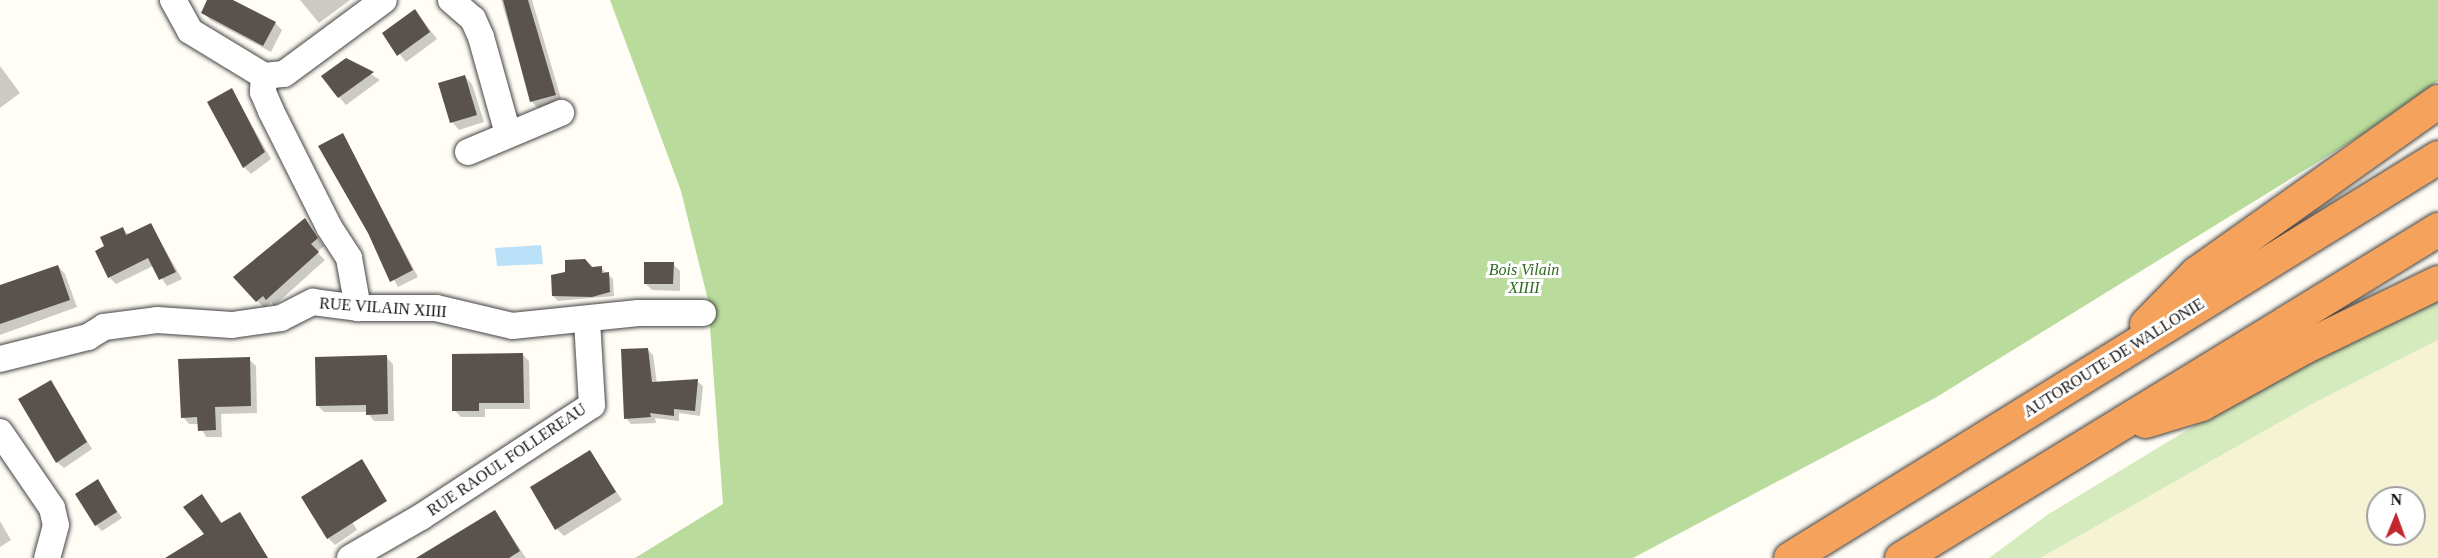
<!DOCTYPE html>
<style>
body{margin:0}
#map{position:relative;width:2438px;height:558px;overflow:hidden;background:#fffdf5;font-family:"Times New Roman",serif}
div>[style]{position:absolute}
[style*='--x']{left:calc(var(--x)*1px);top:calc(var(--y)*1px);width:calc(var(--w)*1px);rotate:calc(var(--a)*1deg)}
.farmland>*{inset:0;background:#f6f3d4}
.green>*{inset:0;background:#d5ebbd}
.forest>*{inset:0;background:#b9dc9c}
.water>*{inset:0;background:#b9e0f7}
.shadow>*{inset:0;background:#0003}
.building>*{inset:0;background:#5a524d}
.roads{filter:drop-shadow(0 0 2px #444) drop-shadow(0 0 2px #444)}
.minor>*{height:26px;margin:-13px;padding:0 13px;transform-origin:13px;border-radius:13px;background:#fff}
.highway>*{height:33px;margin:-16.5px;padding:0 16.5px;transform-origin:16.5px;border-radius:16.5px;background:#f5a25d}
span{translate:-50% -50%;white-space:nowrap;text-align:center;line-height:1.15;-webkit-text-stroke:6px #fff;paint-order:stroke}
.park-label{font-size:16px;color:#2f6b1f;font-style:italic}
.street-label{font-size:16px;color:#111}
.north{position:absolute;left:2366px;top:486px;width:60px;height:60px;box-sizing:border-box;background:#fff;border:2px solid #a0a0a0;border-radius:50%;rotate:1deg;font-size:16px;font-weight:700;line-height:24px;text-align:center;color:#111}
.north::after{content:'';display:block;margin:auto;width:21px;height:27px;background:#c4262e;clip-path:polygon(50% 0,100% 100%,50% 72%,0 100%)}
</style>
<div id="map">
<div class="farmland">
<div style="clip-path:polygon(evenodd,2438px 340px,2438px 558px,2040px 558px,2312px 404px,2438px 340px,2378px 498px,2414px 498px,2414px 534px,2378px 534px,2378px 498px)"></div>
</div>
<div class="green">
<div style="clip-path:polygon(2438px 296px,2438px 340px,2312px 404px,2040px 558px,1989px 558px,2047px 515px,2306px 358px)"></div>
</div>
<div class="forest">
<div style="clip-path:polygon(610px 0,2438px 0,2438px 81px,2360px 136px,1935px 398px,1633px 558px,635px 558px,723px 504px,708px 300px,681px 191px)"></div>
</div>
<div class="water">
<div style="clip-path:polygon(541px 245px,543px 264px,497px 266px,495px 248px)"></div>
</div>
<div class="shadow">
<div style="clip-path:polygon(209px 0,230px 0,275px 23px,282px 30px,271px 52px,210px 20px,203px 12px)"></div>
<div style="clip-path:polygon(300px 0,350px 0,319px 23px)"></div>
<div style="clip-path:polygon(501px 0,532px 0,562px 102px,538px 108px,531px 101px)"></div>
<div style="clip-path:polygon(415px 10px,437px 39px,406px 62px,384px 34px)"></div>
<div style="clip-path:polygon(347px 59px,380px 80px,346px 105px,339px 97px)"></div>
<div style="clip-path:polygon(0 66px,20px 93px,0 108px)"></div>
<div style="clip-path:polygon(465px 77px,472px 84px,484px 122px,459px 130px,452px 122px)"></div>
<div style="clip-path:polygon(232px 90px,271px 159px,251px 174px,244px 167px)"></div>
<div style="clip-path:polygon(343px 135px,418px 277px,398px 287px,320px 146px)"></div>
<div style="clip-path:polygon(305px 220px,324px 246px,317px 252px,325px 260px,274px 306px,271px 302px,265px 308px,257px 301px)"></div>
<div style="clip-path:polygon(151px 225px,182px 279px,167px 286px,153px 266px,116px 284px,109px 277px,106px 247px,123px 229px,129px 235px)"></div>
<div style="clip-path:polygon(673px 264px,680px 271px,680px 291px,652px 290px,645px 283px)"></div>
<div style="clip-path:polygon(58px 266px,65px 274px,77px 307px,0 335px,0 288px)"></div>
<div style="clip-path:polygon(591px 268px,601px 268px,613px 279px,614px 296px,558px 301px,553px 296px)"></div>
<div style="clip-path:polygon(647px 349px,653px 355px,657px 384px,697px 381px,703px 386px,700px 416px,679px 413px,679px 421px,655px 418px,656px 423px,631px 424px,626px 418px)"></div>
<div style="clip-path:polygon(523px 355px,529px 361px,530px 409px,485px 409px,485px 417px,461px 417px,454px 410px)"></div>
<div style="clip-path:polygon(386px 357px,393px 364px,394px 421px,374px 421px,367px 412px,324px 412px,317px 405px)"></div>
<div style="clip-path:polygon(249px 359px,256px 366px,257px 413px,221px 414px,222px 437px,206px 437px,199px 424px,189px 424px,183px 417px)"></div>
<div style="clip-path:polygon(50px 382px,92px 449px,64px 468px,57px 462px)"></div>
<div style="clip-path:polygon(590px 452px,622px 500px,564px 536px,557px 529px)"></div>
<div style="clip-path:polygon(98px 481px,122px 518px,102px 531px,96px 525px)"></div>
<div style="clip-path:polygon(333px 491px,357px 530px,335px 545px,328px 538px)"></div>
<div style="clip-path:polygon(202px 496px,223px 524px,239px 514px,268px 558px,186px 558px,206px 534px)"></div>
<div style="clip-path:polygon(495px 511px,526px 558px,444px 558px)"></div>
<div style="clip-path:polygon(0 521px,11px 540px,0 547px)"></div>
</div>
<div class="building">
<div style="clip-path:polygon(207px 0,233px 0,276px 22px,263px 46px,201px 13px)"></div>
<div style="clip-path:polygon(503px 0,528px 0,556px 95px,530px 102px)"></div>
<div style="clip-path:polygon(415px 9px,430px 32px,397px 56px,382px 33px)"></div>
<div style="clip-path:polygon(346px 58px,374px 72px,338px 98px,321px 76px)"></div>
<div style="clip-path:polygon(465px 75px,477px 115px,450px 123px,438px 83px)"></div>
<div style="clip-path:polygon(232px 88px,265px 152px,243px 168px,207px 102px)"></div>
<div style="clip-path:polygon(343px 133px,413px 270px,390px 282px,368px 233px,318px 146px)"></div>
<div style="clip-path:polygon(305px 218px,318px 238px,311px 244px,319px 252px,266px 300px,263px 296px,256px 302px,233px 277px)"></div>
<div style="clip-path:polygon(151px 223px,176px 272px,159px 280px,148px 258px,108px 278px,95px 251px,104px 246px,100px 237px,123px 227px,126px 235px)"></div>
<div style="clip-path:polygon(585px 259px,592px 267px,602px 266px,602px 273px,609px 272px,610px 292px,592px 297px,552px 296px,551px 275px,565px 272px,565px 260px)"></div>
<div style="clip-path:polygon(644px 262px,674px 262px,673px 284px,644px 284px)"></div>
<div style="clip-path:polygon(58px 265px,70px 300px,0 324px,0 285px)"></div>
<div style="clip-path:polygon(648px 348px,652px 382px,698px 379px,695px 411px,674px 409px,674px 416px,650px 413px,651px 417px,624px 419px,621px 349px)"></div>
<div style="clip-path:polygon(523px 353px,524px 403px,479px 403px,479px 411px,452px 411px,452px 354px)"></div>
<div style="clip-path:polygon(387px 355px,388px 414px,366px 415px,366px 405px,316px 406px,315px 357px)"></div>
<div style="clip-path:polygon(250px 357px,251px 406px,215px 407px,216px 430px,198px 431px,197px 417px,181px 418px,178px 359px)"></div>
<div style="clip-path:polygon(51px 380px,87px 442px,56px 463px,18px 399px)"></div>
<div style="clip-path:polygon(590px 450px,616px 492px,555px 530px,530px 487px)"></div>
<div style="clip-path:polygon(362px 459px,387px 501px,327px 539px,301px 497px)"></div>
<div style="clip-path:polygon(98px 479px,117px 512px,95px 526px,75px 494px)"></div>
<div style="clip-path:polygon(202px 494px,221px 523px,240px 512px,268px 558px,165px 558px,204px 534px,183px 507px)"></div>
<div style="clip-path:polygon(495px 510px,520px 551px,509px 558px,416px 558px)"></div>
</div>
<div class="roads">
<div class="minor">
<div style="--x:173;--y:0;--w:35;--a:61"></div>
<div style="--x:190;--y:31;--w:87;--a:31.3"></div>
<div style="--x:264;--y:76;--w:16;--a:94"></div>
<div style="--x:263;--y:92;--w:21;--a:67"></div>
<div style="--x:271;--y:111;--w:130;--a:63.4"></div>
<div style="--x:329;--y:227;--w:37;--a:57"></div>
<div style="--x:349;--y:258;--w:51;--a:79.8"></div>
<div style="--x:451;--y:0;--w:29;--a:41"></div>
<div style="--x:473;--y:19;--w:20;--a:66"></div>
<div style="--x:481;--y:37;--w:101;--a:74.4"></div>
<div style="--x:264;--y:76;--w:20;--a:-6"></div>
<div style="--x:284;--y:74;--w:124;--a:-36.5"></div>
<div style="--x:468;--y:152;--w:101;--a:-22.8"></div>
<div style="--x:0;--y:359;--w:91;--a:-14"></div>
<div style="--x:88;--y:337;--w:19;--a:-32"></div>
<div style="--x:104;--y:327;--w:53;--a:-7.5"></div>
<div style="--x:157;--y:320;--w:75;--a:3.8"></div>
<div style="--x:232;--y:325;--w:49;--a:-8.1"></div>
<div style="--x:281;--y:318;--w:36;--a:-27"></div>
<div style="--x:313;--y:302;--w:45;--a:7.6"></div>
<div style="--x:358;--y:308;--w:78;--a:0"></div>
<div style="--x:436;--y:308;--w:78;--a:13.3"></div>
<div style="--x:512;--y:326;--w:127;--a:-5.9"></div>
<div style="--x:638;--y:313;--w:65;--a:0"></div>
<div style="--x:0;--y:432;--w:92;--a:55.6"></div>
<div style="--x:52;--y:508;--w:17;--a:77"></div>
<div style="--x:56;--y:525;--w:34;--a:105"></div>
<div style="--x:350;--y:558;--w:82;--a:-30"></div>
<div style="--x:421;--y:517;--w:204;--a:-33.2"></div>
<div style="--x:592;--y:405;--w:85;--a:-93.4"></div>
</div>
<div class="highway">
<div style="--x:2146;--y:324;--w:71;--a:-45.6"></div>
<div style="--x:2196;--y:273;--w:297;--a:-35.4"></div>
<div style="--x:2145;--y:421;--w:59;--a:-16.9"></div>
<div style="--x:2201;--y:404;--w:118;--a:-29"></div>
<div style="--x:2304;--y:347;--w:149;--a:-25.9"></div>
<div style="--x:1790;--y:558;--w:762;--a:-31.75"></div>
<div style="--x:1901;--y:558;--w:630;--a:-31.49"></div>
</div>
</div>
<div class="park-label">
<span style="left:1524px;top:279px">Bois Vilain<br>XIIII</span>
</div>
<div class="street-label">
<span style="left:383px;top:308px;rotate:4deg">RUE VILAIN XIIII</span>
<span style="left:2114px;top:358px;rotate:-32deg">AUTOROUTE DE WALLONIE</span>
<span style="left:507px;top:460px;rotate:-34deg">RUE RAOUL FOLLEREAU</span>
</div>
<div class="north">N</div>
</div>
